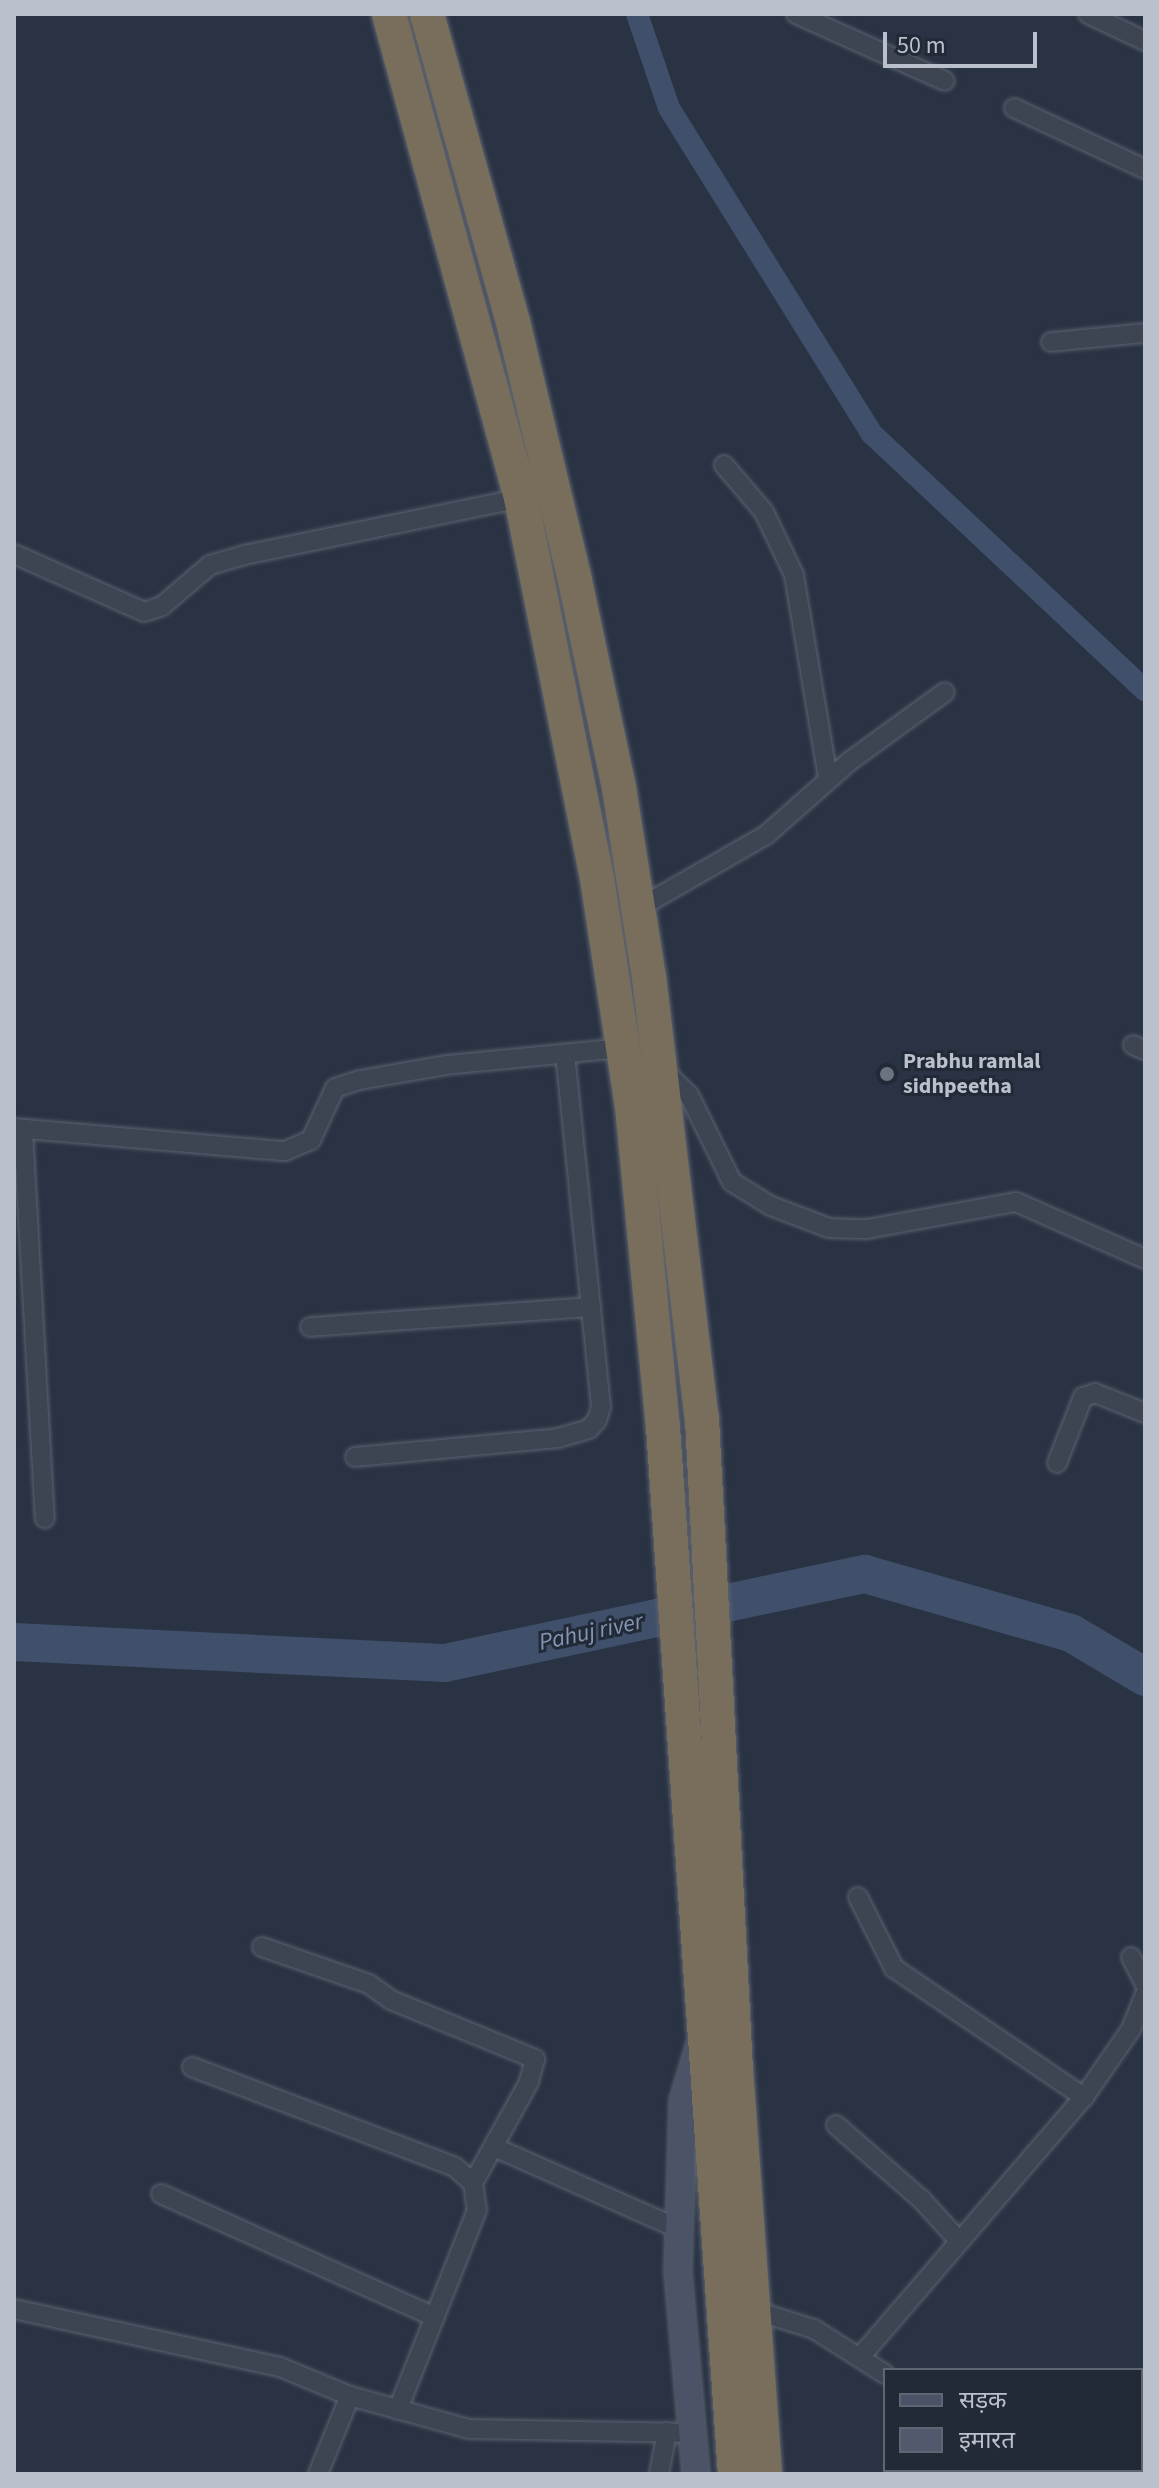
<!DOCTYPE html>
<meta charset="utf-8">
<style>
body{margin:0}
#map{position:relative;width:1159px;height:2488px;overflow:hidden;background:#293343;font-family:"Source Sans 3","Noto Sans Devanagari",sans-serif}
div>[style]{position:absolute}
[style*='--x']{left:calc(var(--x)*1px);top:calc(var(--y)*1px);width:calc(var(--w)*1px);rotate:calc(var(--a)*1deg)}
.canal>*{height:22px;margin:-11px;padding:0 11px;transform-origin:11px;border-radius:11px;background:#40506b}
.river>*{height:38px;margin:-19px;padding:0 19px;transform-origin:19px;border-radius:19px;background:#40506b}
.building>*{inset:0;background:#505a6c}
.roads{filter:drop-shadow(0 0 2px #5c6370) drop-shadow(0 0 2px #5c6370)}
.street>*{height:18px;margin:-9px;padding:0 9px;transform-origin:9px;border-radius:9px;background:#3d4553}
.secondary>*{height:26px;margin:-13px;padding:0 13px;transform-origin:13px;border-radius:13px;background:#4b5466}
.highway>*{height:34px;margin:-17px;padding:0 17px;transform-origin:17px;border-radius:17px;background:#786e5b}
.dots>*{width:22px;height:22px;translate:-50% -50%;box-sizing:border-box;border:4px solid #222a38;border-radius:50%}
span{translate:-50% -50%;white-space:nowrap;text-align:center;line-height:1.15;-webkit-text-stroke:6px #222a38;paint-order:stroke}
.poi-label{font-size:22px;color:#bbc1cc;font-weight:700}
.left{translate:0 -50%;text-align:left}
.water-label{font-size:24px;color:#8496b2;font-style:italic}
.frame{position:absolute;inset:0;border:16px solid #bbc1cc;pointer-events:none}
.legend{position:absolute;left:883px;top:2368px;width:260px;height:104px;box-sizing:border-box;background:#222a38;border:2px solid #5f6673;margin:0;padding:10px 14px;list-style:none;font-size:24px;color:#bbc1cc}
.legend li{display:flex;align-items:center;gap:16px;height:40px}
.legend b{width:40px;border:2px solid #5f6673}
.scale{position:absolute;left:883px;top:32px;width:154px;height:36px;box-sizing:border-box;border:4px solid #bbc1cc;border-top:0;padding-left:10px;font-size:24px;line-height:28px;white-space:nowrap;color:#bbc1cc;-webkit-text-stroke:6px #222a38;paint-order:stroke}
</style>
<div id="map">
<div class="canal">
<div style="--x:637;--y:14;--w:99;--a:71.2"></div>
<div style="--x:669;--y:108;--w:383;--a:58.1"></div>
<div style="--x:871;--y:433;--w:376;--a:43.2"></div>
</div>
<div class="river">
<div style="--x:14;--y:1642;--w:432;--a:2.8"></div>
<div style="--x:445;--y:1663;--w:429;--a:-12"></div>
<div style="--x:865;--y:1574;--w:214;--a:16"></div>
<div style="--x:1071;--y:1633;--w:86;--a:30.7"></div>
</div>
<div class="building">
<div style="clip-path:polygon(955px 2470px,987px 2470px,991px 2474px,951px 2474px)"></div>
</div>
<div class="roads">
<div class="street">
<div style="--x:796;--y:14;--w:163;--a:24.2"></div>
<div style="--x:1088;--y:14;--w:63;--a:25.3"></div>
<div style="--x:1014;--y:108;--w:145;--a:25"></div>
<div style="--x:1051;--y:342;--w:94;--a:-5.5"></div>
<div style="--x:724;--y:465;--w:62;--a:49.6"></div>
<div style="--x:764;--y:512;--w:70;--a:64.5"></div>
<div style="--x:794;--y:575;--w:206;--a:80.5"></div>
<div style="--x:14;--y:554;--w:142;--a:24"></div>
<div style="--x:144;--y:612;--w:19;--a:-18"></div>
<div style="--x:162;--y:606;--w:63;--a:-40.5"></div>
<div style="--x:210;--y:565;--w:35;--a:-16"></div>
<div style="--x:244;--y:555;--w:283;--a:-11.6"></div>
<div style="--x:639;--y:908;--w:146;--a:-29.9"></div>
<div style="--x:766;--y:835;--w:112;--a:-41.4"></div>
<div style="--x:850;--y:761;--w:117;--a:-36"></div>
<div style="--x:1133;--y:1045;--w:13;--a:23"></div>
<div style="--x:662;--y:1069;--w:37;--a:44"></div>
<div style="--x:689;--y:1095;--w:97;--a:63.7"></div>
<div style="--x:732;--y:1182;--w:46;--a:31.6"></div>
<div style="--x:771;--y:1206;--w:62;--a:20.8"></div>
<div style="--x:829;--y:1228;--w:38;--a:2"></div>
<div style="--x:867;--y:1229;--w:151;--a:-10.3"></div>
<div style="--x:1016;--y:1202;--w:141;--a:23.8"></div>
<div style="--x:14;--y:1128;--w:272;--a:4.9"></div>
<div style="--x:285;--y:1151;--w:28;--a:-23"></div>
<div style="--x:311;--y:1140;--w:57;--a:-65.2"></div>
<div style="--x:335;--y:1088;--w:26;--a:-18"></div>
<div style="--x:360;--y:1080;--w:87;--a:-9.9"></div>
<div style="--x:446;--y:1065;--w:178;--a:-5.5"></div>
<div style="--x:23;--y:1129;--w:390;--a:86.8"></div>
<div style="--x:310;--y:1327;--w:282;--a:-4.1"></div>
<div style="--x:355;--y:1457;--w:204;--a:-5.3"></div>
<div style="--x:558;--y:1438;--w:32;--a:-16"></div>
<div style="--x:589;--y:1429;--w:12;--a:-48"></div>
<div style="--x:597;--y:1420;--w:14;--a:-73"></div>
<div style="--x:601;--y:1407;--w:354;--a:-95.8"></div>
<div style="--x:1057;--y:1463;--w:71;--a:-68.5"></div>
<div style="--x:1083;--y:1397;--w:13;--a:-18"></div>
<div style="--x:1095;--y:1393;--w:54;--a:21.8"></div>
<div style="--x:858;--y:1897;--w:80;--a:63.1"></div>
<div style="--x:894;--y:1968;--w:230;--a:34.2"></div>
<div style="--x:262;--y:1947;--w:113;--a:19.1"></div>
<div style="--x:369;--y:1984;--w:27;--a:36"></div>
<div style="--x:391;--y:2000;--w:156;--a:22.3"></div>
<div style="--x:535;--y:2059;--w:24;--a:105"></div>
<div style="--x:529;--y:2082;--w:115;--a:119"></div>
<div style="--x:1131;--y:1957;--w:31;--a:63"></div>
<div style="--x:192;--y:2067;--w:281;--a:20.8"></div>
<div style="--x:455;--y:2167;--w:24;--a:42"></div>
<div style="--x:473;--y:2183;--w:27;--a:82"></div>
<div style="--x:477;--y:2210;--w:215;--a:111.6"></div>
<div style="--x:836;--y:2125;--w:114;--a:41.1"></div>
<div style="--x:922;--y:2200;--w:55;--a:47.9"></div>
<div style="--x:494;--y:2147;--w:202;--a:23.9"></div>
<div style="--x:161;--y:2194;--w:300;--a:24.2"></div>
<div style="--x:14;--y:2309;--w:272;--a:12.3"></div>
<div style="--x:280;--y:2367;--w:76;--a:22.5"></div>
<div style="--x:350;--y:2396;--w:123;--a:15.5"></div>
<div style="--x:469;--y:2429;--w:224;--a:1"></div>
<div style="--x:769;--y:2315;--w:47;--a:17.3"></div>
<div style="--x:814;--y:2329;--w:84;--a:32.4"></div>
<div style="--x:861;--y:2356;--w:342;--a:-49.3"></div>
<div style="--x:1084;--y:2097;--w:83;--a:-55.3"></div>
<div style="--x:1131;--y:2029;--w:38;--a:-68"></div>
<div style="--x:1009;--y:2470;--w:6;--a:45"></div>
<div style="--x:318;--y:2474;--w:84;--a:-67.7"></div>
<div style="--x:659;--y:2474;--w:43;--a:-79.2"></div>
</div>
<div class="secondary">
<div style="--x:696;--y:2474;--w:204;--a:-95.1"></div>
<div style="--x:678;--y:2271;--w:170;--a:-88.3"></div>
<div style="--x:683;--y:2101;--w:63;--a:-73.3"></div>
</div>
<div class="highway">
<div style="--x:389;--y:14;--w:502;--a:74.74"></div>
<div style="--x:521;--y:498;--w:388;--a:78.7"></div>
<div style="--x:597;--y:878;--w:231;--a:81.3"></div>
<div style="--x:632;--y:1106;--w:322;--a:84.5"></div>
<div style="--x:663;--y:1427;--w:1049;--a:86.07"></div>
<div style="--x:427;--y:14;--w:320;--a:74.4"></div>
<div style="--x:513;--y:322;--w:266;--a:76.5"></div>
<div style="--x:575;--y:581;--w:212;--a:78"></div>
<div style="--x:619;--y:788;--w:191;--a:81"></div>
<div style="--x:649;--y:977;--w:445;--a:83.2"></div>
<div style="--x:702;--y:1419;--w:651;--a:87.01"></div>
<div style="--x:736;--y:2069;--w:406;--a:85.9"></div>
</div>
</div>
<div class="dots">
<div style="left:887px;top:1074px;background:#6b7280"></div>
</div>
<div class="poi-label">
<span class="left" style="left:903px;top:1074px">Prabhu ramlal<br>sidhpeetha</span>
</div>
<div class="water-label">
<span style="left:591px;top:1632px;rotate:-12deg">Pahuj river</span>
</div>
<div class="frame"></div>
<ul class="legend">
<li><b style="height:10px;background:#4b5466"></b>सड़क</li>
<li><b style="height:22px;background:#505a6c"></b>इमारत</li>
</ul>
<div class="scale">50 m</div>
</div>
